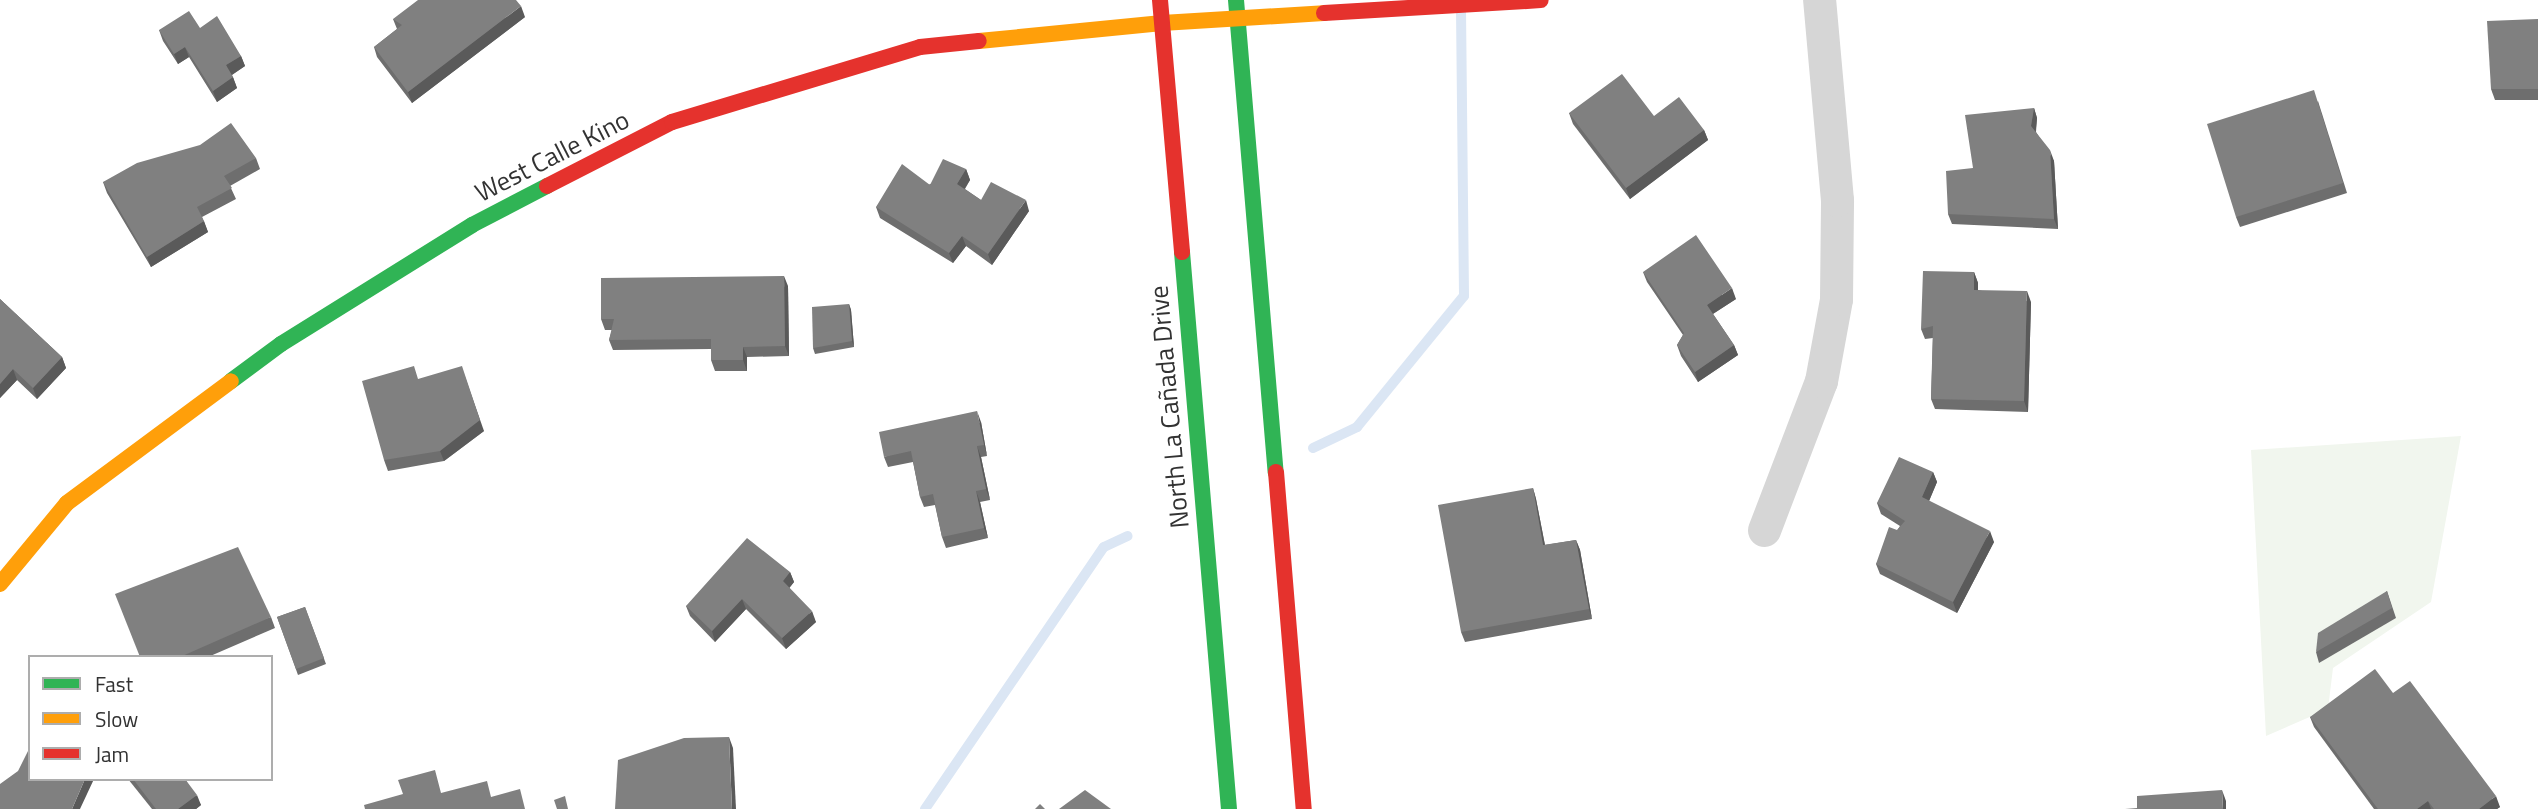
<!DOCTYPE html>
<meta charset="utf-8">
<style>
body{margin:0}
#map{position:relative;width:2538px;height:809px;overflow:hidden;background:#fff;font-family:"Titillium Web",sans-serif}
div>[style]{position:absolute}
[style*='--x']{left:calc(var(--x)*1px);top:calc(var(--y)*1px);width:calc(var(--w)*1px);rotate:calc(var(--a)*1deg)}
.green>*{inset:0;background:#f1f6ee}
.stream>*{height:10px;margin:-5px;padding:0 5px;transform-origin:5px;border-radius:5px;background:#dbe6f4}
.street>*{height:33px;margin:-16.5px;padding:0 16.5px;transform-origin:16.5px;border-radius:16.5px;background:#d6d6d6}
.fast>*{height:16px;margin:-8px;padding:0 8px;transform-origin:8px;border-radius:8px;background:#30b455}
.slow>*{height:16px;margin:-8px;padding:0 8px;transform-origin:8px;border-radius:8px;background:#ff9f0a}
.jam>*{height:16px;margin:-8px;padding:0 8px;transform-origin:8px;border-radius:8px;background:#e5322d}
.wall>*{inset:0;background:#6e6e6e}
.shaded-wall>*{inset:0;background:#5a5a5a}
.building>*{inset:0;background:#808080}
span{translate:-50% -50%;white-space:nowrap;text-align:center;line-height:1.15;-webkit-text-stroke:7px #fff;paint-order:stroke}
.street-label{font-size:26px;color:#323232}
.legend{position:absolute;left:28px;top:655px;width:245px;height:126px;box-sizing:border-box;background:#fff;border:2px solid #adadad;margin:0;padding:9px 12px;list-style:none;font-size:21px;color:#323232}
.legend li{display:flex;align-items:center;gap:14px;height:35px}
.legend b{width:35px;border:2px solid #adadad}
</style>
<div id="map">
<div class="green">
<div style="clip-path:polygon(2461px 436px,2431px 602px,2333px 668px,2328px 709px,2266px 736px,2251px 450px)"></div>
</div>
<div class="stream">
<div style="--x:1313;--y:448;--w:49;--a:-25.5"></div>
<div style="--x:1357;--y:427;--w:169;--a:-50.8"></div>
<div style="--x:1464;--y:296;--w:285;--a:-90.6"></div>
<div style="--x:925;--y:809;--w:317;--a:-55.7"></div>
<div style="--x:1104;--y:547;--w:26;--a:-25"></div>
</div>
<div class="street">
<div style="--x:1764;--y:530;--w:160;--a:-69.1"></div>
<div style="--x:1821;--y:381;--w:83;--a:-79.6"></div>
<div style="--x:1836;--y:299;--w:99;--a:-89.4"></div>
<div style="--x:1837;--y:200;--w:201;--a:-95.1"></div>
</div>
<div class="fast">
<div style="--x:1236;--y:0;--w:474;--a:85.2"></div>
<div style="--x:1182;--y:252;--w:559;--a:85.18"></div>
<div style="--x:231;--y:381;--w:62;--a:-36.5"></div>
<div style="--x:281;--y:344;--w:225;--a:-31.9"></div>
<div style="--x:472;--y:225;--w:85;--a:-27.5"></div>
</div>
<div class="slow">
<div style="--x:979;--y:41;--w:184;--a:-5.6"></div>
<div style="--x:1162;--y:23;--w:162;--a:-3.5"></div>
<div style="--x:0;--y:584;--w:105;--a:-50.4"></div>
<div style="--x:67;--y:503;--w:204;--a:-36.6"></div>
</div>
<div class="jam">
<div style="--x:1160;--y:0;--w:253;--a:85"></div>
<div style="--x:1324;--y:13;--w:217;--a:-3.4"></div>
<div style="--x:547;--y:186;--w:140;--a:-27.1"></div>
<div style="--x:672;--y:122;--w:259;--a:-16.8"></div>
<div style="--x:920;--y:47;--w:59;--a:-5.8"></div>
<div style="--x:1276;--y:472;--w:338;--a:85.3"></div>
</div>
<div class="wall">
<div style="clip-path:polygon(525px 17px,412px 103px,377px 57px,374px 47px,397px 29px,393px 19px)"></div>
<div style="clip-path:polygon(2538px 19px,2538px 100px,2495px 100px,2491px 89px)"></div>
<div style="clip-path:polygon(200px 28px,241px 56px,245px 66px,232px 75px,237px 88px,217px 102px,189px 57px,178px 64px,163px 41px,159px 30px)"></div>
<div style="clip-path:polygon(2318px 101px,2347px 193px,2240px 227px,2236px 217px)"></div>
<div style="clip-path:polygon(2034px 108px,2037px 118px,2036px 132px,2054px 161px,2058px 229px,1952px 224px,1948px 214px,1973px 168px)"></div>
<div style="clip-path:polygon(1569px 113px,1654px 116px,1704px 130px,1708px 140px,1630px 199px,1573px 124px)"></div>
<div style="clip-path:polygon(256px 158px,260px 169px,230px 186px,236px 199px,202px 217px,208px 232px,151px 267px,107px 193px,103px 182px)"></div>
<div style="clip-path:polygon(966px 169px,970px 180px,965px 189px,981px 200px,1029px 211px,992px 265px,966px 246px,953px 263px,880px 218px,876px 207px)"></div>
<div style="clip-path:polygon(1643px 272px,1736px 299px,1713px 314px,1734px 345px,1738px 355px,1698px 382px,1681px 356px,1677px 345px,1683px 335px,1647px 282px)"></div>
<div style="clip-path:polygon(1974px 272px,1978px 283px,1978px 290px,2031px 302px,2028px 412px,1935px 409px,1931px 399px,1933px 338px,1925px 339px,1921px 329px)"></div>
<div style="clip-path:polygon(788px 286px,789px 356px,747px 357px,747px 371px,715px 371px,711px 360px,711px 349px,613px 350px,609px 340px,612px 330px,605px 330px,601px 319px)"></div>
<div style="clip-path:polygon(0 299px,62px 357px,66px 368px,37px 399px,17px 380px,0 398px)"></div>
<div style="clip-path:polygon(849px 304px,851px 310px,854px 347px,815px 354px,813px 348px)"></div>
<div style="clip-path:polygon(419px 379px,484px 431px,444px 461px,388px 471px,384px 460px)"></div>
<div style="clip-path:polygon(981px 422px,987px 456px,981px 457px,990px 500px,980px 502px,988px 538px,946px 548px,942px 537px,935px 505px,924px 507px,920px 497px,913px 462px,888px 467px,884px 457px)"></div>
<div style="clip-path:polygon(1933px 472px,1937px 482px,1929px 501px,1994px 542px,1957px 613px,1880px 574px,1876px 564px,1900px 526px,1881px 514px,1877px 503px)"></div>
<div style="clip-path:polygon(1533px 488px,1536px 499px,1545px 545px,1576px 540px,1580px 550px,1592px 619px,1465px 642px,1461px 632px)"></div>
<div style="clip-path:polygon(790px 572px,794px 582px,789px 588px,816px 622px,786px 649px,746px 609px,715px 642px,690px 616px,686px 606px)"></div>
<div style="clip-path:polygon(2387px 591px,2396px 618px,2319px 663px,2316px 652px)"></div>
<div style="clip-path:polygon(305px 607px,326px 664px,298px 675px,277px 617px)"></div>
<div style="clip-path:polygon(271px 617px,275px 628px,208px 657px,140px 657px)"></div>
<div style="clip-path:polygon(2393px 693px,2500px 807px,2497px 809px,2374px 809px,2314px 727px,2310px 717px)"></div>
<div style="clip-path:polygon(128px 779px,185px 779px,201px 805px,196px 809px,152px 809px)"></div>
</div>
<div class="shaded-wall">
<div style="clip-path:polygon(521px 6px,525px 17px,412px 103px,408px 92px)"></div>
<div style="clip-path:polygon(185px 47px,189px 57px,178px 64px,174px 54px)"></div>
<div style="clip-path:polygon(241px 56px,245px 66px,230px 76px,226px 65px)"></div>
<div style="clip-path:polygon(233px 77px,237px 88px,217px 102px,213px 91px)"></div>
<div style="clip-path:polygon(2034px 108px,2037px 118px,2035px 137px,2031px 126px)"></div>
<div style="clip-path:polygon(1704px 130px,1708px 140px,1630px 199px,1626px 188px)"></div>
<div style="clip-path:polygon(2050px 150px,2054px 161px,2058px 229px,2054px 219px)"></div>
<div style="clip-path:polygon(966px 169px,970px 180px,961px 194px,957px 184px)"></div>
<div style="clip-path:polygon(1026px 200px,1029px 211px,992px 265px,988px 254px)"></div>
<div style="clip-path:polygon(204px 221px,208px 232px,151px 267px,147px 257px)"></div>
<div style="clip-path:polygon(962px 236px,966px 246px,953px 263px,949px 253px)"></div>
<div style="clip-path:polygon(1974px 272px,1978px 283px,1978px 300px,1974px 290px)"></div>
<div style="clip-path:polygon(784px 276px,788px 286px,789px 356px,785px 346px)"></div>
<div style="clip-path:polygon(1732px 288px,1736px 299px,1711px 315px,1707px 305px)"></div>
<div style="clip-path:polygon(2027px 291px,2031px 302px,2028px 412px,2024px 401px)"></div>
<div style="clip-path:polygon(849px 304px,851px 310px,854px 347px,852px 341px)"></div>
<div style="clip-path:polygon(1734px 345px,1738px 355px,1698px 382px,1695px 372px)"></div>
<div style="clip-path:polygon(743px 347px,747px 357px,747px 371px,743px 360px)"></div>
<div style="clip-path:polygon(62px 357px,66px 368px,37px 399px,33px 388px)"></div>
<div style="clip-path:polygon(13px 369px,17px 380px,0 398px,0 384px)"></div>
<div style="clip-path:polygon(465px 377px,484px 431px,444px 461px,440px 451px)"></div>
<div style="clip-path:polygon(977px 411px,981px 422px,987px 456px,984px 445px)"></div>
<div style="clip-path:polygon(977px 446px,981px 457px,990px 500px,986px 489px)"></div>
<div style="clip-path:polygon(1933px 472px,1937px 482px,1926px 508px,1922px 497px)"></div>
<div style="clip-path:polygon(1533px 488px,1536px 499px,1547px 556px,1543px 545px)"></div>
<div style="clip-path:polygon(976px 491px,980px 502px,988px 538px,984px 528px)"></div>
<div style="clip-path:polygon(1990px 531px,1994px 542px,1957px 613px,1953px 602px)"></div>
<div style="clip-path:polygon(1576px 540px,1580px 550px,1592px 619px,1589px 609px)"></div>
<div style="clip-path:polygon(790px 572px,794px 582px,787px 591px,783px 581px)"></div>
<div style="clip-path:polygon(742px 599px,746px 609px,715px 642px,712px 631px)"></div>
<div style="clip-path:polygon(812px 611px,816px 622px,786px 649px,782px 638px)"></div>
<div style="clip-path:polygon(729px 737px,733px 748px,736px 809px,732px 809px)"></div>
<div style="clip-path:polygon(85px 779px,94px 779px,80px 809px,72px 809px)"></div>
<div style="clip-path:polygon(2222px 790px,2226px 801px,2226px 809px,2223px 809px)"></div>
<div style="clip-path:polygon(197px 795px,201px 805px,196px 809px,178px 809px)"></div>
<div style="clip-path:polygon(2496px 796px,2500px 807px,2497px 809px,2479px 809px)"></div>
<div style="clip-path:polygon(2428px 801px,2431px 809px,2417px 809px)"></div>
</div>
<div class="building">
<div style="clip-path:polygon(418px 0,516px 0,521px 6px,408px 92px,374px 47px,402px 25px,393px 19px)"></div>
<div style="clip-path:polygon(189px 11px,200px 28px,217px 16px,241px 56px,226px 65px,233px 77px,213px 91px,185px 47px,174px 54px,159px 30px)"></div>
<div style="clip-path:polygon(2538px 19px,2538px 89px,2491px 89px,2487px 21px)"></div>
<div style="clip-path:polygon(1622px 74px,1654px 116px,1679px 97px,1704px 130px,1626px 188px,1569px 113px)"></div>
<div style="clip-path:polygon(2314px 90px,2343px 183px,2236px 217px,2207px 124px)"></div>
<div style="clip-path:polygon(2034px 108px,2031px 126px,2050px 150px,2054px 219px,1948px 214px,1946px 171px,1973px 168px,1965px 115px)"></div>
<div style="clip-path:polygon(231px 123px,256px 158px,224px 176px,232px 188px,197px 207px,204px 221px,147px 257px,103px 182px,137px 163px,200px 145px)"></div>
<div style="clip-path:polygon(943px 159px,966px 169px,957px 184px,981px 200px,991px 182px,1026px 200px,988px 254px,962px 236px,949px 253px,876px 207px,902px 164px,930px 185px)"></div>
<div style="clip-path:polygon(1696px 235px,1732px 288px,1707px 305px,1734px 345px,1695px 372px,1677px 345px,1684px 333px,1643px 272px)"></div>
<div style="clip-path:polygon(1923px 271px,1974px 272px,1974px 290px,2027px 291px,2024px 401px,1931px 399px,1933px 326px,1921px 329px)"></div>
<div style="clip-path:polygon(784px 276px,785px 346px,743px 347px,743px 360px,711px 360px,711px 339px,609px 340px,614px 319px,601px 319px,601px 278px)"></div>
<div style="clip-path:polygon(0 299px,62px 357px,33px 388px,13px 369px,0 384px)"></div>
<div style="clip-path:polygon(849px 304px,852px 341px,813px 348px,812px 307px)"></div>
<div style="clip-path:polygon(414px 366px,418px 379px,462px 366px,480px 420px,440px 451px,384px 460px,362px 381px)"></div>
<div style="clip-path:polygon(977px 411px,984px 445px,977px 446px,986px 489px,976px 491px,984px 528px,942px 537px,933px 494px,920px 497px,911px 451px,884px 457px,879px 432px)"></div>
<div style="clip-path:polygon(1899px 457px,1933px 472px,1922px 497px,1990px 531px,1953px 602px,1876px 564px,1889px 527px,1897px 530px,1905px 521px,1877px 503px)"></div>
<div style="clip-path:polygon(1533px 488px,1543px 545px,1576px 540px,1589px 609px,1461px 632px,1438px 505px)"></div>
<div style="clip-path:polygon(747px 538px,790px 572px,783px 581px,812px 611px,782px 638px,742px 599px,712px 631px,686px 606px)"></div>
<div style="clip-path:polygon(238px 547px,271px 617px,180px 657px,140px 657px,115px 594px)"></div>
<div style="clip-path:polygon(2387px 591px,2392px 608px,2316px 652px,2318px 633px)"></div>
<div style="clip-path:polygon(305px 607px,324px 658px,296px 669px,277px 617px)"></div>
<div style="clip-path:polygon(2375px 669px,2393px 693px,2410px 681px,2496px 796px,2479px 809px,2434px 809px,2428px 801px,2417px 809px,2378px 809px,2310px 717px)"></div>
<div style="clip-path:polygon(729px 737px,732px 809px,615px 809px,618px 760px,684px 738px)"></div>
<div style="clip-path:polygon(30px 747px,30px 779px,85px 779px,72px 809px,0 809px,0 784px,18px 771px)"></div>
<div style="clip-path:polygon(435px 770px,441px 793px,487px 781px,491px 797px,520px 789px,525px 809px,365px 809px,364px 805px,403px 794px,398px 780px)"></div>
<div style="clip-path:polygon(133px 779px,185px 779px,197px 795px,178px 809px,156px 809px)"></div>
<div style="clip-path:polygon(1085px 790px,1111px 809px,1059px 809px)"></div>
<div style="clip-path:polygon(2222px 790px,2223px 809px,2125px 809px,2137px 808px,2137px 796px)"></div>
<div style="clip-path:polygon(565px 796px,568px 809px,557px 809px,554px 800px)"></div>
<div style="clip-path:polygon(1040px 804px,1045px 809px,1035px 809px)"></div>
</div>
<div class="street-label">
<span style="left:552px;top:156px;rotate:-27deg">West Calle Kino</span>
<span style="left:1169px;top:407px;rotate:-95deg">North La Cañada Drive</span>
</div>
<ul class="legend">
<li><b style="height:9px;background:#30b455"></b>Fast</li>
<li><b style="height:9px;background:#ff9f0a"></b>Slow</li>
<li><b style="height:9px;background:#e5322d"></b>Jam</li>
</ul>
</div>
